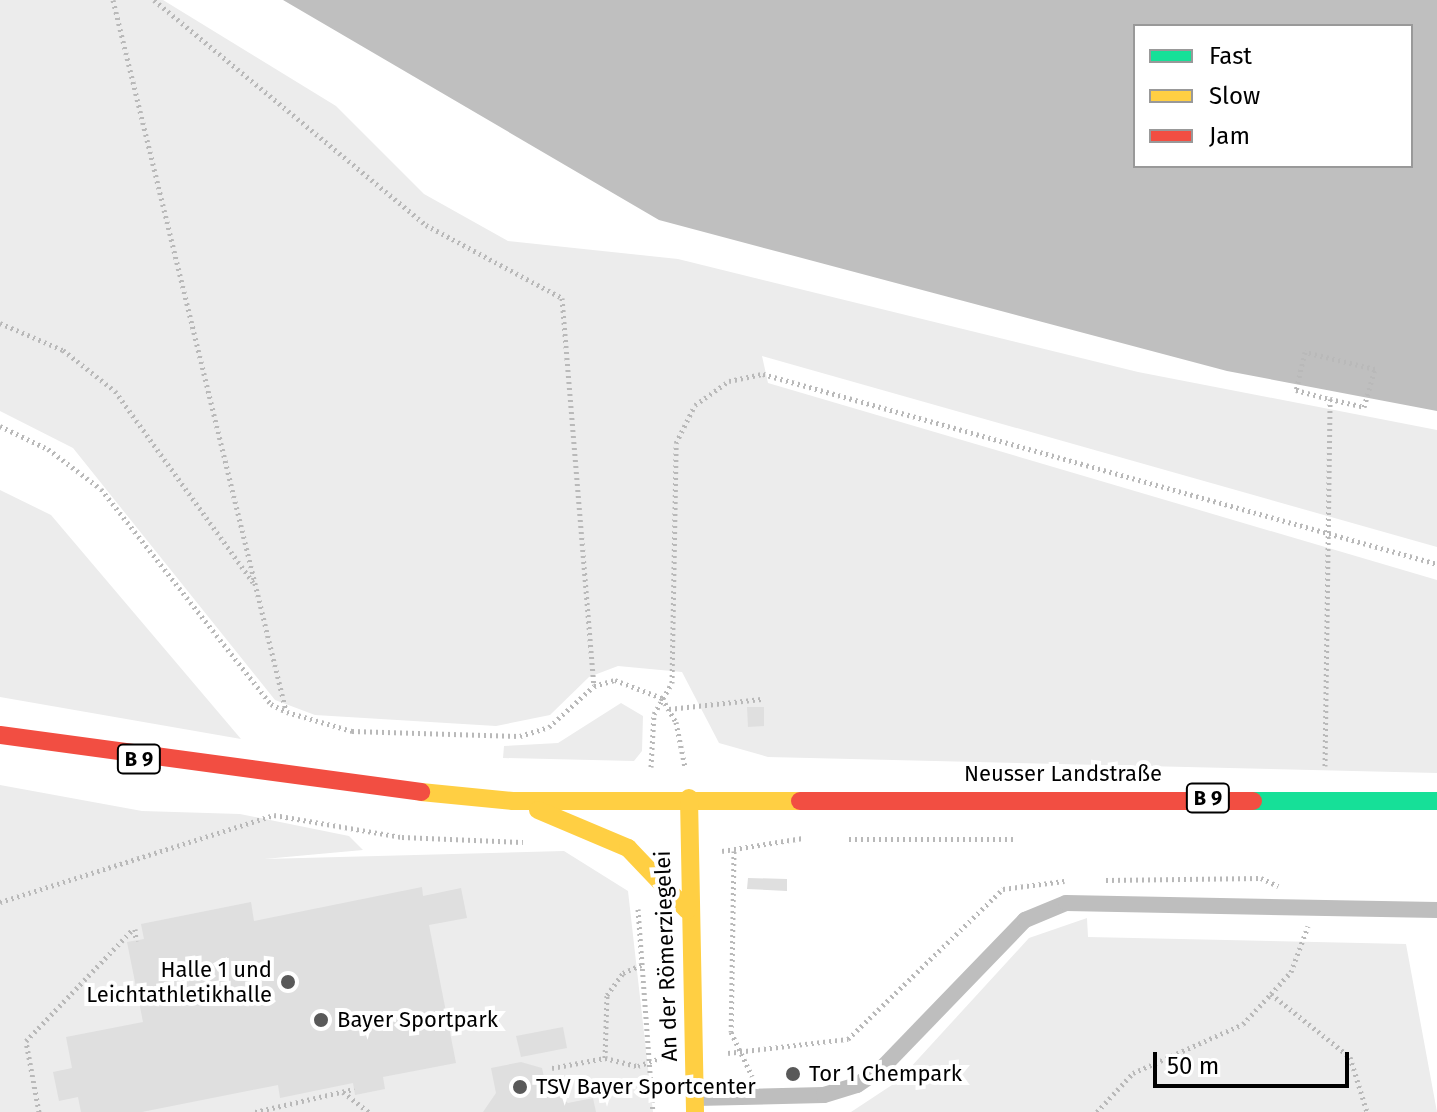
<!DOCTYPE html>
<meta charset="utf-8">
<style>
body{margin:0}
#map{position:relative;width:1437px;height:1112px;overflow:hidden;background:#fff;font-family:"Fira Sans",sans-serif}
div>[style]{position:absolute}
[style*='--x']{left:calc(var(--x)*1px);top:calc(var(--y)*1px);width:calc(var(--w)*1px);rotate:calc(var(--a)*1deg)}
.green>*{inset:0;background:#ececec}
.water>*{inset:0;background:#bfbfbf}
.building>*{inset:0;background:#dfdfdf}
.path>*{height:5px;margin-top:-2.5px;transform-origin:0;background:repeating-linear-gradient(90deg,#b9b9b9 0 2px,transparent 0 6px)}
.lane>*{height:16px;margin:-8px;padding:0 8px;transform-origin:8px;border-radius:8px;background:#bebebe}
.fast>*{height:18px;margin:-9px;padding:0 9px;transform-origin:9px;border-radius:9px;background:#16e098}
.slow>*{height:18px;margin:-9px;padding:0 9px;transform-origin:9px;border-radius:9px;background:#ffcf43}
.jam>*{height:18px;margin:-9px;padding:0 9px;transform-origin:9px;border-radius:9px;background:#f24e42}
.dots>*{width:22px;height:22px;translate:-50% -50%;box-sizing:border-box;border:4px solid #fff;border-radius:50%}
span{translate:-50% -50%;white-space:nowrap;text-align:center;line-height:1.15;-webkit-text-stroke:8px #fff;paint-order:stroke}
.shield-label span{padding:2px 6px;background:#fff;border:2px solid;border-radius:6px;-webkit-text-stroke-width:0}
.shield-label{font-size:20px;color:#000;font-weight:700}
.street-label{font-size:22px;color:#000}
.poi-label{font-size:22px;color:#000}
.right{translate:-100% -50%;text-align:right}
.left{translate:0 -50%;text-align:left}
.legend{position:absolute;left:1133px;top:24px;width:280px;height:144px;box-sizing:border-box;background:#fff;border:2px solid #999;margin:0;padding:10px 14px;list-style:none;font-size:24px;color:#000}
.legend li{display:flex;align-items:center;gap:16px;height:40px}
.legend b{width:40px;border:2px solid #999}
.scale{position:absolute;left:1153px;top:1052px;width:196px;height:36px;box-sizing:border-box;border:4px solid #000;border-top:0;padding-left:10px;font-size:24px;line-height:28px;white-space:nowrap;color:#000;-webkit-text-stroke:6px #fff;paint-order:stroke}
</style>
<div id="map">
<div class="green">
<div style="clip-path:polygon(0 0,163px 0,336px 106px,424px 194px,508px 241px,678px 259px,1138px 372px,1437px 430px,1437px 547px,762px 356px,768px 383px,1437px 580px,1437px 773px,768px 757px,719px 743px,682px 672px,618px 666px,589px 677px,550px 715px,496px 726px,315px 715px,275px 700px,73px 448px,0 411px)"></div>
<div style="clip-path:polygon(0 490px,51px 515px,241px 739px,0 697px)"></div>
<div style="clip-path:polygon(621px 703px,643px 716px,642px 751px,634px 761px,503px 758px,504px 746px,558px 743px)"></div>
<div style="clip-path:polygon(0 785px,142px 811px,240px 814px,349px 836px,363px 850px,264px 859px,564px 851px,628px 891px,653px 1112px,0 1112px)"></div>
<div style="clip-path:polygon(1087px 918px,1088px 937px,1406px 944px,1437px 1112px,851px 1112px,898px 1081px,1029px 938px)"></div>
</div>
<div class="water">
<div style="clip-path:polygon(evenodd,283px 0,1437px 0,1437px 411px,1227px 371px,659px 220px,283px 0,1135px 26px,1411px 26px,1411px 166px,1135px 166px,1135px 26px)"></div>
</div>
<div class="building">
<div style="clip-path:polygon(747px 707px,764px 707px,764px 726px,748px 727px)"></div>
<div style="clip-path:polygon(748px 878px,787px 879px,787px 891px,747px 889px)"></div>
<div style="clip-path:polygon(422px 887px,423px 896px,461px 888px,467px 918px,429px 925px,456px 1063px,383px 1077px,385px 1089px,355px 1095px,353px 1083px,280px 1098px,278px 1085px,142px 1112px,81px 1112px,78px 1097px,59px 1101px,53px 1072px,72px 1068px,66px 1037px,143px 1022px,127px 942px,144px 939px,141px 924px,251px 902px,254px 921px)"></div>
<div style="clip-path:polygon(563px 1027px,567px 1048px,521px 1057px,516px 1036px)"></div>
<div style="clip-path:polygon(521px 1062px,542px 1068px,546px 1087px,568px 1103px,593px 1098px,596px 1112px,483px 1112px,496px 1093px,491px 1068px)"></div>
</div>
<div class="path">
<div style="--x:113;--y:0;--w:732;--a:76.32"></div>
<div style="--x:154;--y:0;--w:353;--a:39.6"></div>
<div style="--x:426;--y:225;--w:154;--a:28.2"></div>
<div style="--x:562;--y:298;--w:389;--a:85.3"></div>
<div style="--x:0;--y:323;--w:69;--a:23.2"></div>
<div style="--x:63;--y:350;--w:66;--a:38.3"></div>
<div style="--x:115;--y:391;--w:236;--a:54.2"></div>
<div style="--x:0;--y:426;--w:53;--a:25.6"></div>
<div style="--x:48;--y:449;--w:66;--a:37"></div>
<div style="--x:101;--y:489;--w:274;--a:51.7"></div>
<div style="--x:271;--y:704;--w:18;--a:27"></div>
<div style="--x:287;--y:712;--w:68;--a:16.3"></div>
<div style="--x:352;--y:731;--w:168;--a:1.7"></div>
<div style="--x:520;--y:736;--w:30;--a:-17"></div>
<div style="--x:549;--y:727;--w:61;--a:-42.3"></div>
<div style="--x:594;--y:686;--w:22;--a:-16"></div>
<div style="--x:615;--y:680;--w:50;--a:21"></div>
<div style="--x:662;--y:698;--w:28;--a:60"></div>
<div style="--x:676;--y:722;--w:46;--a:78.7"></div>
<div style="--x:669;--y:709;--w:93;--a:-6.2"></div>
<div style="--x:1325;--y:766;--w:367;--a:-89.2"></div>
<div style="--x:1330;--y:399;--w:35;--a:13"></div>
<div style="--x:1364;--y:407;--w:40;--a:-74"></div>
<div style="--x:1375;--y:369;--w:72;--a:-166.3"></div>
<div style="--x:1305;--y:352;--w:39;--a:103"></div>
<div style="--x:1296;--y:390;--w:35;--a:15"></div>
<div style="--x:651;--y:767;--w:53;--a:-86.8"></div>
<div style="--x:654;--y:714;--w:36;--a:-60"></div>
<div style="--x:672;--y:683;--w:240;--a:-89"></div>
<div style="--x:676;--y:443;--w:42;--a:-63.4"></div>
<div style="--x:695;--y:405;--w:42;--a:-35.2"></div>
<div style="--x:729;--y:381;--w:35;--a:-12"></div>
<div style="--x:763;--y:374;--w:700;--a:15.74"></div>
<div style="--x:849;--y:839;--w:166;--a:0"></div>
<div style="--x:722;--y:851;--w:82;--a:-9.1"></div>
<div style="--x:734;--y:851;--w:181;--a:90.9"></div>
<div style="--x:731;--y:1032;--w:49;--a:64.5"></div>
<div style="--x:1106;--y:880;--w:155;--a:-0.7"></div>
<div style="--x:1261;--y:878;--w:19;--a:25"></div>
<div style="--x:0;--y:902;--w:287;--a:-17.6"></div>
<div style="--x:274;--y:815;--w:130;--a:9.8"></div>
<div style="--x:402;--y:837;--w:121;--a:2.4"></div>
<div style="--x:638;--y:909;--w:204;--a:85.8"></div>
<div style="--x:135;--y:929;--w:12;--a:85"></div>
<div style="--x:1271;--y:994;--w:30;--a:-48"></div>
<div style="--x:1291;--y:972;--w:49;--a:-69.7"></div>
<div style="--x:728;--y:1053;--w:121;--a:-6.7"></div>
<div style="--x:848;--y:1039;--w:216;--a:-44.1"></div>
<div style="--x:1003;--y:889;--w:62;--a:-7.5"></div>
<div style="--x:605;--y:1058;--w:63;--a:-88.2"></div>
<div style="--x:607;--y:995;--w:27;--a:-54"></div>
<div style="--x:623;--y:973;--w:20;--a:-24"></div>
<div style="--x:552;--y:1068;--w:54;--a:-10.7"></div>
<div style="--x:605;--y:1058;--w:34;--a:14"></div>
<div style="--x:638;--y:1066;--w:27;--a:-20"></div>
<div style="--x:343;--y:1092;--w:33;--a:38"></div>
<div style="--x:39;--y:1112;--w:72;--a:-100.4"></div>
<div style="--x:26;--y:1041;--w:156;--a:-46.3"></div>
<div style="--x:255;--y:1112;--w:102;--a:-13.1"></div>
<div style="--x:1097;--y:1112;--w:53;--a:-47.3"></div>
<div style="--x:1133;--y:1073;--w:120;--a:-24"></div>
<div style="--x:1243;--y:1024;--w:41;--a:-47"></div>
<div style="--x:1271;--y:994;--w:101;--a:38.6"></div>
<div style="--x:1350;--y:1057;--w:58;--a:72.8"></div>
</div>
<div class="lane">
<div style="--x:696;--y:1098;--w:128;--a:-1.3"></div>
<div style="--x:824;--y:1095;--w:34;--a:-17"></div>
<div style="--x:857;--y:1085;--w:30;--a:-34"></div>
<div style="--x:882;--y:1068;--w:206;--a:-46"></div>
<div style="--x:1025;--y:920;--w:44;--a:-22.5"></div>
<div style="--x:1066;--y:903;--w:371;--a:1.1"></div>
</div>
<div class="fast">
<div style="--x:1253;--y:801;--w:184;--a:0"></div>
</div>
<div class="slow">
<div style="--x:421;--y:792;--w:92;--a:5.6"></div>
<div style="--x:513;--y:801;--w:287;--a:0"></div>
<div style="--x:689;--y:798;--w:314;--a:88.9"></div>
<div style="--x:538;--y:810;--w:98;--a:22.9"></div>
<div style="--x:628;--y:848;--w:86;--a:46.4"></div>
</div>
<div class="jam">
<div style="--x:0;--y:735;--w:425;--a:7.7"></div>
<div style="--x:800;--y:801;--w:453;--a:0"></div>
</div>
<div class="dots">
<div style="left:288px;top:982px;background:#595959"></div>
<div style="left:321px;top:1020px;background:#595959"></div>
<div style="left:793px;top:1074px;background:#595959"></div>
<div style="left:520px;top:1087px;background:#595959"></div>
</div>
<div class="shield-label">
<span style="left:139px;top:759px">B 9</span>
<span style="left:1208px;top:798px">B 9</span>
</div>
<div class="street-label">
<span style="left:1063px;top:774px">Neusser Landstraße</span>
<span style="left:666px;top:956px;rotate:-92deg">An der Römerziegelei</span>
</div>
<div class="poi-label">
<span class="right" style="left:272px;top:982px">Halle 1 und<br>Leichtathletikhalle</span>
<span class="left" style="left:337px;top:1020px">Bayer Sportpark</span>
<span class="left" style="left:809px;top:1074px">Tor 1 Chempark</span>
<span class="left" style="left:536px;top:1087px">TSV Bayer Sportcenter</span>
</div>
<ul class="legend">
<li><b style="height:10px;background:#16e098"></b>Fast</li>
<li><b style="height:10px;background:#ffcf43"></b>Slow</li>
<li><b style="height:10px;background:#f24e42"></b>Jam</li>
</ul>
<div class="scale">50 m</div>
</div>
